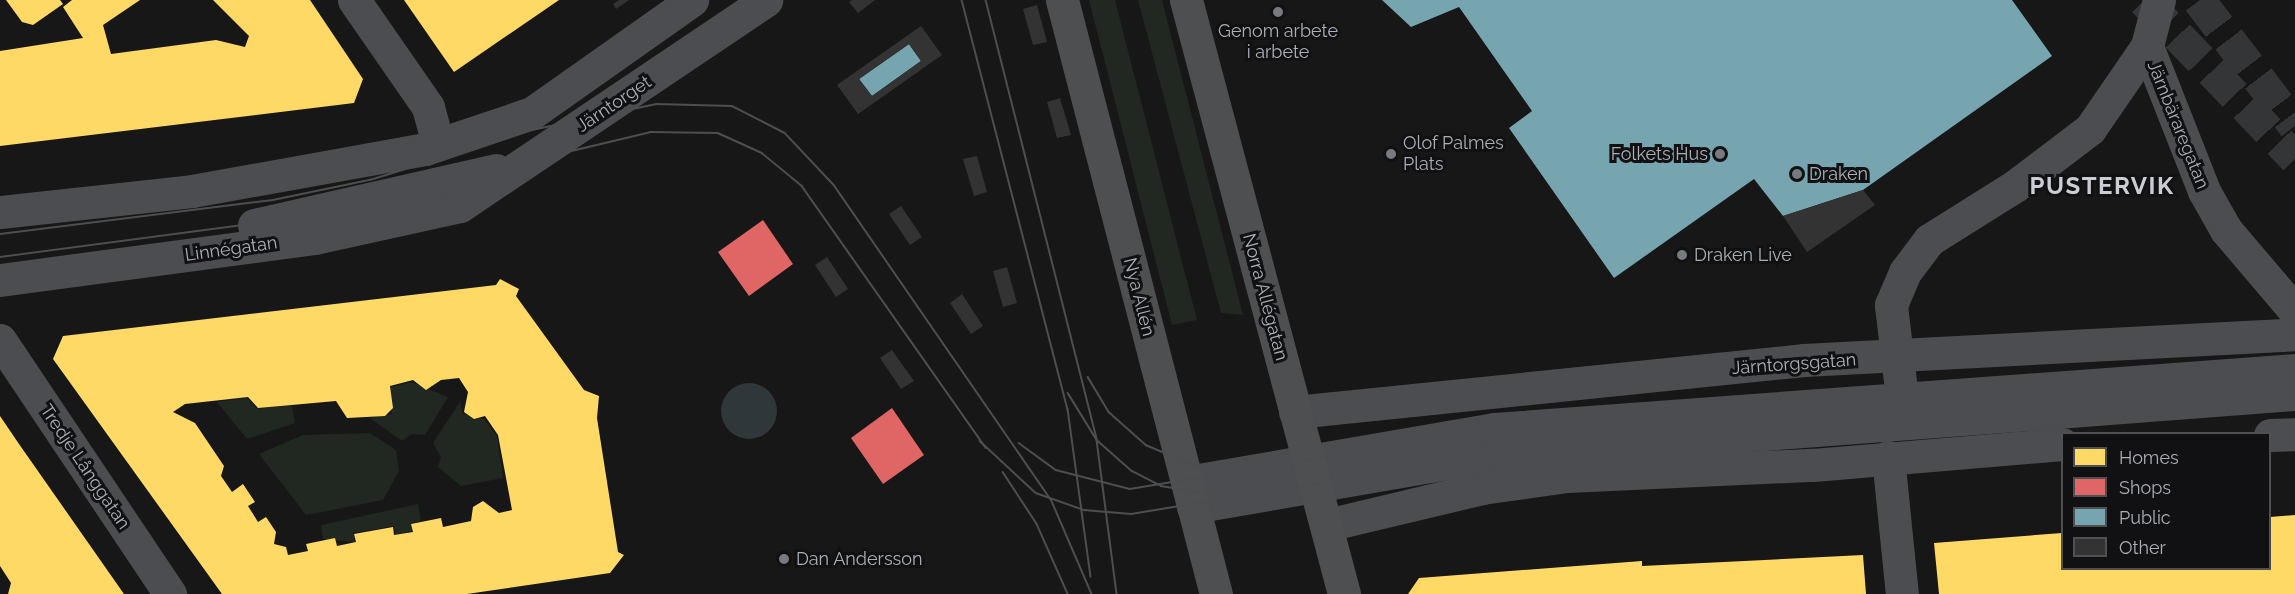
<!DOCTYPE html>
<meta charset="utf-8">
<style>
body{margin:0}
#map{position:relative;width:2295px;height:594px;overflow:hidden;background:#171717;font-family:Raleway,sans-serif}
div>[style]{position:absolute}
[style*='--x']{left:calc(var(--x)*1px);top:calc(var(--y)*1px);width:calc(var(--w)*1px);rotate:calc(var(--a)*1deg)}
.green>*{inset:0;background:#212721}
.water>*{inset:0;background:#2f373b}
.round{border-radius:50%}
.homes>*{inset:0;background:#ffd966}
.shops>*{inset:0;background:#e06666}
.public>*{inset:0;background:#76a5af}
.building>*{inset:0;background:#333334}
.highway-tunnel>*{height:33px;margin-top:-16.5px;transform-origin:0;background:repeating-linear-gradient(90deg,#343537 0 33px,transparent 0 49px)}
.minor>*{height:33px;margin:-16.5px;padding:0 16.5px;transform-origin:16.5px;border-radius:16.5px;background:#4c4d50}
.major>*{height:33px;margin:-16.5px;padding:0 16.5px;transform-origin:16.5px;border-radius:16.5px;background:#4e4f51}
.tram>*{height:1.5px;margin:-0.75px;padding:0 0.75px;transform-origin:0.75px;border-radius:0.75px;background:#4d4e50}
.dots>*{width:16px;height:16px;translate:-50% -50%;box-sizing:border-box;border:3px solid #111113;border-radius:50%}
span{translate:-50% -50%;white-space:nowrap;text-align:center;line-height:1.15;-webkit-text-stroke:6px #111113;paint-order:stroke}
.poi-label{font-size:18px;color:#aaafb6}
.left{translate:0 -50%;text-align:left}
.right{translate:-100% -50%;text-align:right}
.street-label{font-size:18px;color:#aaafb6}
.district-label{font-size:24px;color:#cacdd3;font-weight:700;letter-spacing:1.5px}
.legend{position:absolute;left:2061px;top:432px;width:210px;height:138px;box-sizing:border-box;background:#111113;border:2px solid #4e5054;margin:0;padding:8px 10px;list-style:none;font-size:18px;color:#aaafb6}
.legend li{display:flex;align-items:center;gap:12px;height:30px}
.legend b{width:30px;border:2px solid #4e5054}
</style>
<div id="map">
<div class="green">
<div style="clip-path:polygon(1089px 0,1115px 0,1197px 320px,1172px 325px)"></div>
<div style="clip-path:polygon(1138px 0,1162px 0,1243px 315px,1221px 313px)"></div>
<div style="clip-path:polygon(412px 382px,448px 397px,425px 435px,412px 434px,402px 441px,370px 418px,392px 414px,391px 387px)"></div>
<div style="clip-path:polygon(247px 398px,258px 409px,291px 402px,295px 423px,247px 439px,217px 402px)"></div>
<div style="clip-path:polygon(460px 402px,463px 414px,484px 419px,497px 436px,503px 478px,461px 486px,438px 467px,441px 457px,433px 443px)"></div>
<div style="clip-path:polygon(370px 433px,396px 450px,399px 471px,383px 500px,306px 515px,259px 454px,303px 435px)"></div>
<div style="clip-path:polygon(418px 504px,421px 521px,411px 523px,412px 531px,396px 534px,394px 526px,353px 533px,355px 542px,323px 539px,321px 525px)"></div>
</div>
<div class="water">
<div class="round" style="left:721px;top:383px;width:56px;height:56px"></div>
</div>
<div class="homes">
<div style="clip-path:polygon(6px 0,60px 0,63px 4px,33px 25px,22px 22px)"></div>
<div style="clip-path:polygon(72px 0,140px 0,103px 25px,111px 54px,216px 40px,245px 47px,249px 36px,213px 0,310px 0,363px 79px,354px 103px,0 146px,0 51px,83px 38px,63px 7px)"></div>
<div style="clip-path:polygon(404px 0,559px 0,454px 72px)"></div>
<div style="clip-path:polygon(evenodd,500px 279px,519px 289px,516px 296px,584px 390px,599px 396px,597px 418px,618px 552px,624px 555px,610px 573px,467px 594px,222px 594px,53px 359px,63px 336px,496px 285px,500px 279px,459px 378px,468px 392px,464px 412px,474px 419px,485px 416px,498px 435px,512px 510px,499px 513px,483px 501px,473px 507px,471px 521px,443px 527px,441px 518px,411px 524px,413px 532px,394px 535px,393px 527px,354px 534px,356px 542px,337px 546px,335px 538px,306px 544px,308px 551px,288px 555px,286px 547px,274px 544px,276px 532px,266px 517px,258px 522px,248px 506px,255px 502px,243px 484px,232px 492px,221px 476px,224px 466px,195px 423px,173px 412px,185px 404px,248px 397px,258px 408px,336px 401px,347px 418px,385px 416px,393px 408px,390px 386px,413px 380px,426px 390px,441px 380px,459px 378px)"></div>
<div style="clip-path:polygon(0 416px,19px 444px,124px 594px,8px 594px,11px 583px,0 566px)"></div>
<div style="clip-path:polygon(2295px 515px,2295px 594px,1939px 594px,1934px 543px,2062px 533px,2062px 568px,2270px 568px,2270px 517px)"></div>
<div style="clip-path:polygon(1863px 555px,1866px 594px,1408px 594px,1419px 578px,1642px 561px,1642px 566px)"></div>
</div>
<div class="shops">
<div style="clip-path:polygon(763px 220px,793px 264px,749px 296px,718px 252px)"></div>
<div style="clip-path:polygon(892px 408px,924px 455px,883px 484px,851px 438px)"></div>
</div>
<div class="public">
<div style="clip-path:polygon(1382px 0,2012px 0,2052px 56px,1863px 190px,1783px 216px,1754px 179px,1614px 278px,1509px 128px,1532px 111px,1459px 7px,1411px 27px)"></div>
<div style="clip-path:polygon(909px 44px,921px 61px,872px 96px,859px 79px)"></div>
</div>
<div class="building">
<div style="clip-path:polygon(619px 0,629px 0,616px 9px,613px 4px)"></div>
<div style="clip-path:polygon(875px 0,858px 13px,849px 2px,852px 0)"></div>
<div style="clip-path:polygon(1037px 5px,1047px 42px,1033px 45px,1023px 9px)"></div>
<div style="clip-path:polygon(evenodd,921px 26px,942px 55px,858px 114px,837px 85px,921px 26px,909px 44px,921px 61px,872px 96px,859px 79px,909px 44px)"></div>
<div style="clip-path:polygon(1060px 98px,1071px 135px,1057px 138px,1047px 102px)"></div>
<div style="clip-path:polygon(977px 156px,987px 192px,974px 196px,963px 159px)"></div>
<div style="clip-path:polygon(1863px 190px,1875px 205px,1807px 252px,1783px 216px)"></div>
<div style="clip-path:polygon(901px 206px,922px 237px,910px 245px,889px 214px)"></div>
<div style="clip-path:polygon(827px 257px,848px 289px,836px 297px,815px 265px)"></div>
<div style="clip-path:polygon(1007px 267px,1017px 303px,1003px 307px,993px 271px)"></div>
<div style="clip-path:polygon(962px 294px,983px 326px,971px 334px,950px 303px)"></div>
<div style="clip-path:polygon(892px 350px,914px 381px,901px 389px,880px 358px)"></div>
</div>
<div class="highway-tunnel">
<div style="--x:2144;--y:0;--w:219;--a:46.3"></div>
<div style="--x:2199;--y:0;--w:158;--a:52.7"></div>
</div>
<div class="minor">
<div style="--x:354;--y:0;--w:130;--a:55.3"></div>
<div style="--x:428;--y:107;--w:39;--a:75"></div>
<div style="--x:2147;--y:46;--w:156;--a:68.5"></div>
<div style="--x:2204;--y:191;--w:45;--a:60.6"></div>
<div style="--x:2226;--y:230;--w:106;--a:49.6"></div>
<div style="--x:0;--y:212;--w:193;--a:-6.2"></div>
<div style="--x:192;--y:191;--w:237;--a:-10.2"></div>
<div style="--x:425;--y:149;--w:113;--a:-18.6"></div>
<div style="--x:532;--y:113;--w:196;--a:-35.2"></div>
<div style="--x:254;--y:225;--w:248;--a:-12.8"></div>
<div style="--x:0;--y:280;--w:318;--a:-7.6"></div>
<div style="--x:315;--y:238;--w:148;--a:-12.4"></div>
<div style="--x:460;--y:206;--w:369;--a:-33.9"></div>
<div style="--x:0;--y:340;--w:306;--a:56.2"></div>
<div style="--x:1900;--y:381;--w:77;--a:-96.8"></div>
<div style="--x:1891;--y:305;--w:36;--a:-67"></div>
<div style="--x:1905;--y:272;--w:40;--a:-53"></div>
<div style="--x:1929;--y:240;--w:102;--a:-32.1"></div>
<div style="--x:2015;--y:186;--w:94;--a:-37.2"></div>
<div style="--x:2090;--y:129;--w:101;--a:-55.5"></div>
<div style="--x:2147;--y:46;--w:48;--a:-75.4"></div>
<div style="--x:1295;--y:412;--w:512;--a:-5.83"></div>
<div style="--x:1804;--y:360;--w:492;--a:-3"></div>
<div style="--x:2270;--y:435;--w:25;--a:-2"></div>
<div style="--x:1888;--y:457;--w:138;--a:84.2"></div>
<div style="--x:1187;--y:482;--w:312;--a:-9.8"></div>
<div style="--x:1494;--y:429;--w:803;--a:-4.21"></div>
<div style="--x:1193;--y:507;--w:311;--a:-9.8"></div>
<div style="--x:1499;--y:454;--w:798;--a:-4.31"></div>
<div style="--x:1327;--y:525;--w:159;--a:-13.4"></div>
<div style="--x:1482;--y:488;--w:86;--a:-8"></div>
<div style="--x:1567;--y:476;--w:246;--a:-2.6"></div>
<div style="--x:1813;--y:465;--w:250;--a:-4.8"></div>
</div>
<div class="major">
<div style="--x:1062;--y:0;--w:614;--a:75.47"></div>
<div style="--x:1186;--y:0;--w:615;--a:75.1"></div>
</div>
<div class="tram">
<div style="--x:962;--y:0;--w:423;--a:75.5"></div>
<div style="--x:1068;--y:409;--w:169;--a:82.2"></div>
<div style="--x:986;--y:0;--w:454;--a:75.8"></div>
<div style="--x:1097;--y:440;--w:155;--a:82.6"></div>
<div style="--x:499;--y:136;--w:240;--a:-34.5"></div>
<div style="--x:534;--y:156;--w:280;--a:-33.9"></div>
<div style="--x:0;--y:234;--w:275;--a:-7.1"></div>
<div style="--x:273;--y:200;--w:99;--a:-11.7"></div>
<div style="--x:370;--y:180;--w:170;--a:-17.2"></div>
<div style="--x:532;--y:130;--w:127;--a:-11.8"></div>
<div style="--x:656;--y:104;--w:76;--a:1.5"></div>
<div style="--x:732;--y:106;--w:59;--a:27"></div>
<div style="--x:785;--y:133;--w:71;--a:46.7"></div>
<div style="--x:834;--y:185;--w:382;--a:55.4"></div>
<div style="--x:1051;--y:499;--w:103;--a:66.7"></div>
<div style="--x:0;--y:257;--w:284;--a:-7.5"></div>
<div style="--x:282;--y:220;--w:378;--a:-13.4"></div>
<div style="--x:650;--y:132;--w:68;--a:0.8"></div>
<div style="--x:718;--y:133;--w:48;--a:24.4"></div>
<div style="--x:762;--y:153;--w:52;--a:39.5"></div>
<div style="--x:802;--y:186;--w:320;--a:54.9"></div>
<div style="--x:1088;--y:377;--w:41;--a:59"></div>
<div style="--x:1109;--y:412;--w:50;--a:41.7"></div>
<div style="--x:1146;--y:445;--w:51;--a:23.1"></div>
<div style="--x:1193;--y:465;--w:31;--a:7"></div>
<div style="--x:1068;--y:393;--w:55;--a:58.3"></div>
<div style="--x:1097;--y:440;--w:47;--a:41.5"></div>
<div style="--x:1132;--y:471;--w:33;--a:27"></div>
<div style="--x:1161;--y:486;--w:63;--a:9.2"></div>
<div style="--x:980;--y:441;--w:76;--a:42.9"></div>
<div style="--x:1036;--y:493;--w:51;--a:19.5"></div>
<div style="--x:1084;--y:510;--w:47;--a:4.9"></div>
<div style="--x:1131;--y:514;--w:373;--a:-9.3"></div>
<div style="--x:1499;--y:454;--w:798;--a:-4.31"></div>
<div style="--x:1019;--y:443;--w:46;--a:36.1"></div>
<div style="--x:1056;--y:470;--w:76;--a:14.4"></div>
<div style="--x:1130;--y:489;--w:369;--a:-9.4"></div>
<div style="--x:1494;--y:429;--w:803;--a:-4.21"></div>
<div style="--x:1003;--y:472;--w:62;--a:56.8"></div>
<div style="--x:1037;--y:524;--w:77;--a:66.1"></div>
</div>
<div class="dots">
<div style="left:1278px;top:12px;background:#777a7e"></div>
<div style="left:1391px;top:154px;background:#777a7e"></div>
<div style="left:1720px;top:154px;background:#777a7e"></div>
<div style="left:1797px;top:174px;background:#777a7e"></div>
<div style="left:1682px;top:255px;background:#777a7e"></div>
<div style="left:784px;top:559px;background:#777a7e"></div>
</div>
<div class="poi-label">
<span style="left:1278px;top:42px">Genom arbete<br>i arbete</span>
<span class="left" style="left:1403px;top:154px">Olof Palmes<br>Plats</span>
<span class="right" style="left:1708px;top:154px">Folkets Hus</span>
<span class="left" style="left:1809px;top:174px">Draken</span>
<span class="left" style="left:1694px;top:255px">Draken Live</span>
<span class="left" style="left:796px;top:559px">Dan Andersson</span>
</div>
<div class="street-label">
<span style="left:614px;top:104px;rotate:-34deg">Järntorget</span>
<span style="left:2178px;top:125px;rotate:68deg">Järnbäraregatan</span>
<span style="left:231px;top:249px;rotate:-8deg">Linnégatan</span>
<span style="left:1139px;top:297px;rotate:76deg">Nya Allén</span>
<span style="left:1265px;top:297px;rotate:75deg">Norra Allégatan</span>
<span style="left:1794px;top:364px;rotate:-4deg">Järntorgsgatan</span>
<span style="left:85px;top:467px;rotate:56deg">Tredje Långgatan</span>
</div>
<div class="district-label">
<span style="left:2102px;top:186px">PUSTERVIK</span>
</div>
<ul class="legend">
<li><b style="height:16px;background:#ffd966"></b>Homes</li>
<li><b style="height:16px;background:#e06666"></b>Shops</li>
<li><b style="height:16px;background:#76a5af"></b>Public</li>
<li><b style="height:16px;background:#333334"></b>Other</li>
</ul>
</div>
